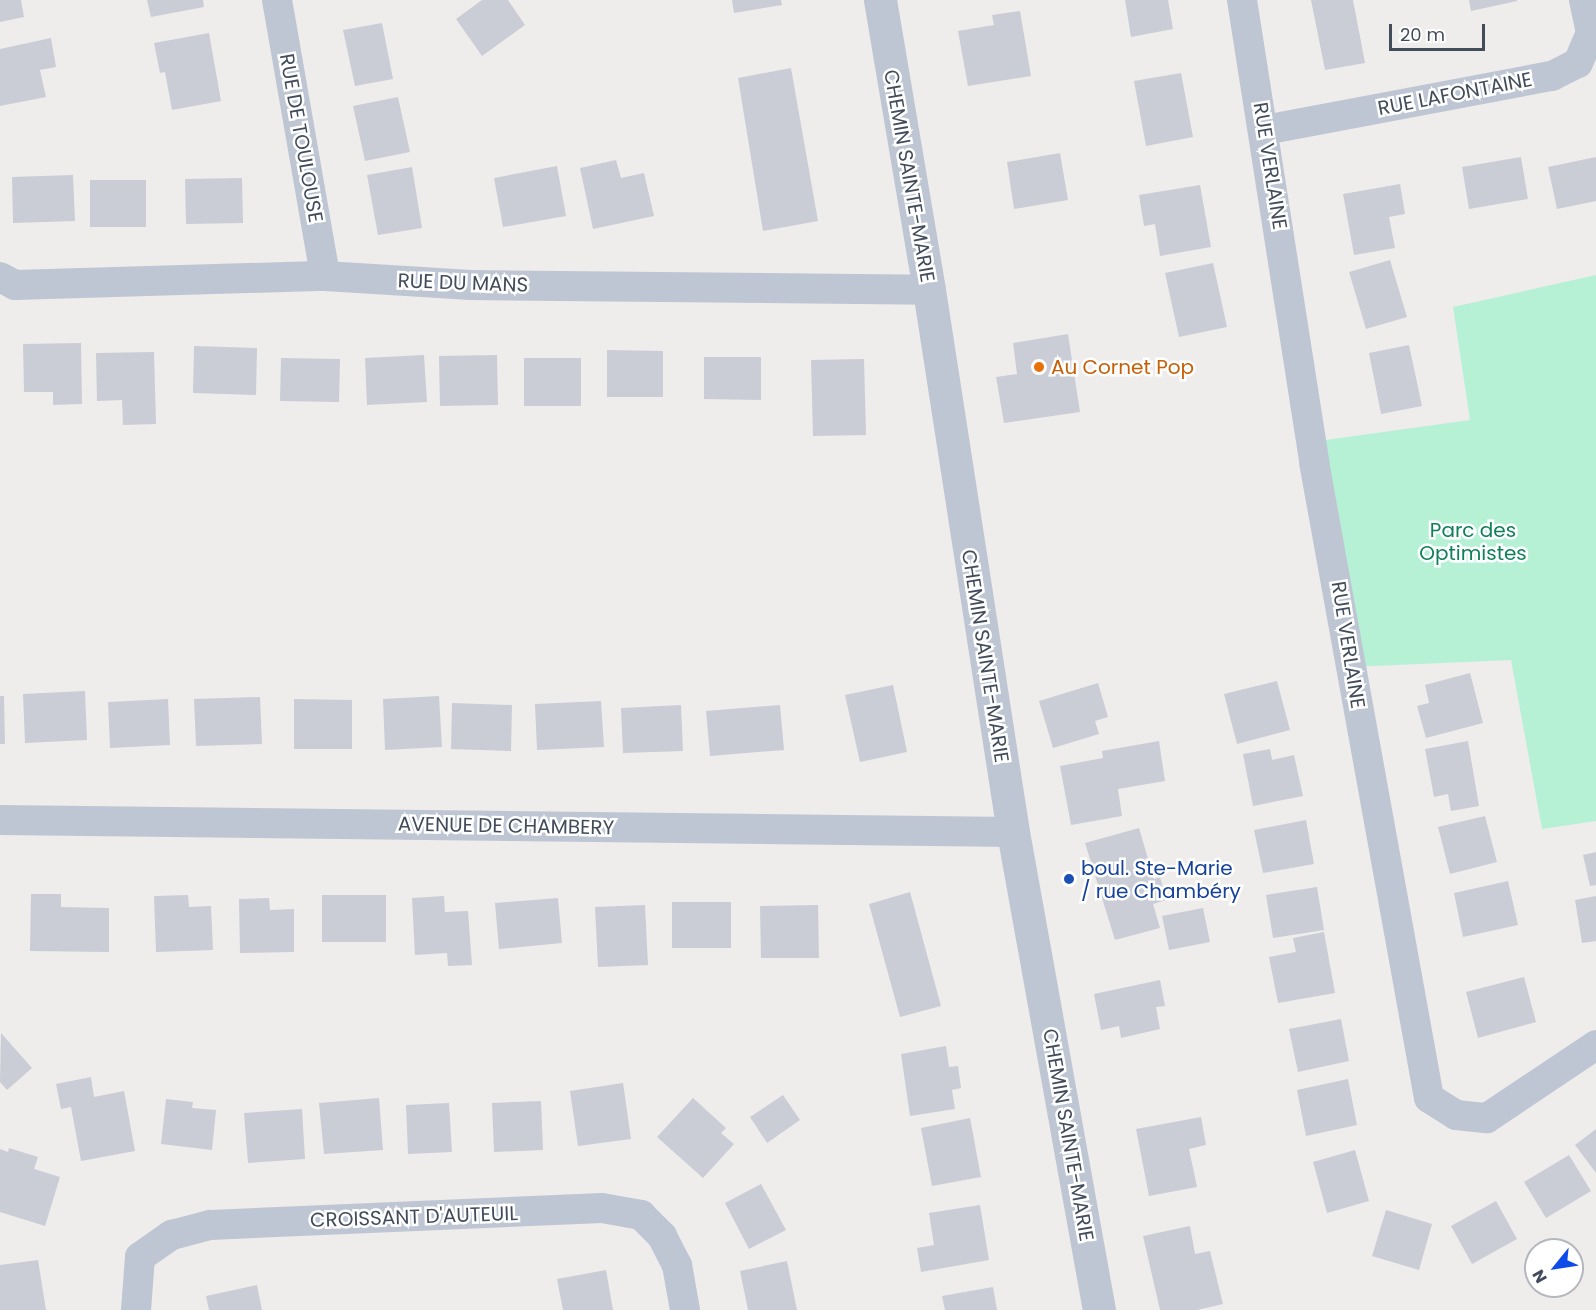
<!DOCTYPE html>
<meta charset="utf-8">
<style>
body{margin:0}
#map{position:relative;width:1596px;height:1310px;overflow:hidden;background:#efecec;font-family:Poppins,sans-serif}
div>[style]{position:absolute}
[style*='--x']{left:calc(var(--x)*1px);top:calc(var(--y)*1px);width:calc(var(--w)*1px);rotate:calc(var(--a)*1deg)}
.green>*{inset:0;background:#b6f1d6}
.building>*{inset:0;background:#cacdd5}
.minor>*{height:30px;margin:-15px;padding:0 15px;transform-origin:15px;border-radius:15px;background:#bec6d3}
.tertiary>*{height:33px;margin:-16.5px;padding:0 16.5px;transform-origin:16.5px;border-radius:16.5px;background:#bec6d3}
.dots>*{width:16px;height:16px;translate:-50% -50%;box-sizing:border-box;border:3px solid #fff;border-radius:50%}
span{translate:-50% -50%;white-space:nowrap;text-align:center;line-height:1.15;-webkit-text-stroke:5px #fff;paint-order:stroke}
.street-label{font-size:20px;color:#434c5b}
.food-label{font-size:20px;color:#c56008}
.left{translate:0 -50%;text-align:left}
.park-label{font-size:20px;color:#108059}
.transit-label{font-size:20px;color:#164399}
.north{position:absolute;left:1524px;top:1238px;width:60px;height:60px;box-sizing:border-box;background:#fff;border:2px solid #b4b7bd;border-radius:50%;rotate:240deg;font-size:16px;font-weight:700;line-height:24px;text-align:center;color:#434c5b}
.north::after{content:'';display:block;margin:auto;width:21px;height:27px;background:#0d4ce8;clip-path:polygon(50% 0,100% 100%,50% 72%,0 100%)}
.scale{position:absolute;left:1389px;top:24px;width:96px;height:27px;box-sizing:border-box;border:3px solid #434c5b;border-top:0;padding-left:8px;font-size:18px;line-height:21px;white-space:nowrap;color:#434c5b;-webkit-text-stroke:4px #fff;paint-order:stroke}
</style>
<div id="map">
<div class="green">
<div style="clip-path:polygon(1596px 275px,1596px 821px,1542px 829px,1511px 660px,1351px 667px,1311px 442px,1470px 420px,1453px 307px)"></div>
</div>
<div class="building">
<div style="clip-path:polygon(0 0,21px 0,24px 17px,0 22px)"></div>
<div style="clip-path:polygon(147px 0,203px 0,204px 7px,151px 17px)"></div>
<div style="clip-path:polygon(482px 0,508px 0,525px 25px,482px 56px,456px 19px)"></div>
<div style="clip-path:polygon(732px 0,781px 0,782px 5px,734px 13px)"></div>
<div style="clip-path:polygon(1125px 0,1168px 0,1173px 29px,1131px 37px)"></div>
<div style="clip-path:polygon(1311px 0,1353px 0,1365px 63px,1325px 70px)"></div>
<div style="clip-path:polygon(1469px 0,1517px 0,1517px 1px,1471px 11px)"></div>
<div style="clip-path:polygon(1020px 11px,1031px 76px,968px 86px,958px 31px,994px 25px,992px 15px)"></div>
<div style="clip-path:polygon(382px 23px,393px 79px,355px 86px,343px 30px)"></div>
<div style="clip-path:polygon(209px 33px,221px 101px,172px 110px,165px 72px,160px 73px,154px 43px)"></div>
<div style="clip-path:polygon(51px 38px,56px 67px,40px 70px,46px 97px,0 106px,0 49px)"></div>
<div style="clip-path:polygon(791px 68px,818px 221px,763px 231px,738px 78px)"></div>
<div style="clip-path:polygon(1181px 73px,1193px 137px,1146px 146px,1134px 81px)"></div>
<div style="clip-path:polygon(398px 97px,410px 152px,365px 161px,353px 106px)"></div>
<div style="clip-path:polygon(1060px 153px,1068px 200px,1014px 209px,1007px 162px)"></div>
<div style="clip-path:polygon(1521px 157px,1528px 199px,1469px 209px,1462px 167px)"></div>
<div style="clip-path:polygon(1596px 157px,1596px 201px,1557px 209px,1548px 167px)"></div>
<div style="clip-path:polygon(616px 160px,621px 178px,644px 173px,654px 216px,593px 229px,580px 168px)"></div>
<div style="clip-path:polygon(557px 166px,566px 216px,503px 227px,494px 178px)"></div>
<div style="clip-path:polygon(412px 167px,422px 228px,378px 235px,367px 175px)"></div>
<div style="clip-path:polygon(73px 175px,75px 221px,13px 223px,12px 177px)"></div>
<div style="clip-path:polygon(242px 178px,243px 223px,186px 224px,185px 179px)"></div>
<div style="clip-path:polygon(90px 180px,146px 180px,146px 227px,90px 227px)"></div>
<div style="clip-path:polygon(1400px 184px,1405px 214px,1389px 217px,1395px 248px,1354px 255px,1343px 194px)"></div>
<div style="clip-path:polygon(1200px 185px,1211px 247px,1160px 256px,1155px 224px,1144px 226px,1139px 195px)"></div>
<div style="clip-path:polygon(1390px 260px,1407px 317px,1366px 329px,1349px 272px)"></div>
<div style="clip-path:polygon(1213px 263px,1227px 327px,1179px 337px,1165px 273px)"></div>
<div style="clip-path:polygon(1068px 334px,1080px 412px,1004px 423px,996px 377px,1017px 374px,1013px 343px)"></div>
<div style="clip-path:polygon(81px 343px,82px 404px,53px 405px,53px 392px,24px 392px,23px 344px)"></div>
<div style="clip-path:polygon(1409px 345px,1422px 406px,1381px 414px,1369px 353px)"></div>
<div style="clip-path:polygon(194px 346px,257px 348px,256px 395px,193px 393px)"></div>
<div style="clip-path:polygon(607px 350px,663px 351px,663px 397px,607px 397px)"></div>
<div style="clip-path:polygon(154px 352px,156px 424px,123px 425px,122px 400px,97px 401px,96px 353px)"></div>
<div style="clip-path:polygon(424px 355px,427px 402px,367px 405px,365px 358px)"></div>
<div style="clip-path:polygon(497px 355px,498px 405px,440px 406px,439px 356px)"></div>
<div style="clip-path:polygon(704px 357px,761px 357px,761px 400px,704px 399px)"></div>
<div style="clip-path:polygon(281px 358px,340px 359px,339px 402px,280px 401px)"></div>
<div style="clip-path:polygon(524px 358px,581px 358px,581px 406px,524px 406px)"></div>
<div style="clip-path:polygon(864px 359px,866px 435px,813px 436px,811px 360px)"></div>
<div style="clip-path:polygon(1470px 673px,1483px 723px,1426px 738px,1417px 706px,1429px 703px,1425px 685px)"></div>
<div style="clip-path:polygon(1277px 681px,1290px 730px,1237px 744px,1224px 694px)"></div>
<div style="clip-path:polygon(1098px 683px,1108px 717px,1095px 721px,1099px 734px,1053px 748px,1039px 701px)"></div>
<div style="clip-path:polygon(893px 685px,907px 752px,860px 762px,845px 695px)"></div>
<div style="clip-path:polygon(85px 691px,87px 740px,25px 743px,23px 694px)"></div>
<div style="clip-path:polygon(0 696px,4px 696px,5px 744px,0 744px)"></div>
<div style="clip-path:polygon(439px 696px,442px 747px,385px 750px,383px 699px)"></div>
<div style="clip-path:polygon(260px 697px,262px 744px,196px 746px,194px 699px)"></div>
<div style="clip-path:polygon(168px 699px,170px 745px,110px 748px,108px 702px)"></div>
<div style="clip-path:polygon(294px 699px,352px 700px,352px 749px,294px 749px)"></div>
<div style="clip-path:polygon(601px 701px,604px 747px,537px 750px,535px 704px)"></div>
<div style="clip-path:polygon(452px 703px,512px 705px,511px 751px,451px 749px)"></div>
<div style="clip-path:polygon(681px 705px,683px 751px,623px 753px,621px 708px)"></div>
<div style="clip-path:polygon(780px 705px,784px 750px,710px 756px,706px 711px)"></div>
<div style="clip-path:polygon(1159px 741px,1165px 781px,1118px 789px,1122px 816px,1071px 825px,1060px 766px,1103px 758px,1102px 751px)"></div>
<div style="clip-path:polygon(1468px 741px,1479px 806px,1451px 811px,1448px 794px,1434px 797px,1425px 749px)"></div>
<div style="clip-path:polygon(1270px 749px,1272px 760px,1294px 755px,1303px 796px,1253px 806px,1243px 754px)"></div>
<div style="clip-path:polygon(1485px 816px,1497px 862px,1450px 874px,1438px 827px)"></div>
<div style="clip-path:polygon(1306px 820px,1314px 864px,1263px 873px,1254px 830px)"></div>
<div style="clip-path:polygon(1139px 828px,1154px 879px,1160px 877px,1166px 900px,1153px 904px,1160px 928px,1115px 940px,1085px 843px)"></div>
<div style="clip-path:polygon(1596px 852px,1596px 885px,1590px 886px,1583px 855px)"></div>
<div style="clip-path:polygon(1508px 881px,1518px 925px,1463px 937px,1454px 893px)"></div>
<div style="clip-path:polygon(1317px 887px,1324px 930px,1273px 938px,1266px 895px)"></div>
<div style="clip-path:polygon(910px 892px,941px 1006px,900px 1017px,869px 904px)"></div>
<div style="clip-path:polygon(31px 894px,61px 894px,61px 907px,109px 908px,109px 952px,30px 951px)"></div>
<div style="clip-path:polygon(188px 895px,189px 907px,211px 906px,213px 950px,156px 952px,154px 896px)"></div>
<div style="clip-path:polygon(322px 895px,386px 895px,386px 942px,322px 942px)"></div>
<div style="clip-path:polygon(444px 896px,445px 912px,468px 911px,472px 965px,448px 966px,447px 953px,415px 955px,412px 898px)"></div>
<div style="clip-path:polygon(1596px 896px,1596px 941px,1582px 943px,1575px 900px)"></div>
<div style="clip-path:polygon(269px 898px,270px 910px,294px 909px,294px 952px,240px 953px,239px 899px)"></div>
<div style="clip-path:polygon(558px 898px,562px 943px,499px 949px,495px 903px)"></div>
<div style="clip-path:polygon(672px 902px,731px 902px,731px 948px,672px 948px)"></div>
<div style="clip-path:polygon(645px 905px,648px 965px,598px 967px,595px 907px)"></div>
<div style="clip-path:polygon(818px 905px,819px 958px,761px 958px,760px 906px)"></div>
<div style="clip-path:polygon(1203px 908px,1210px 942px,1169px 950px,1162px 916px)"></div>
<div style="clip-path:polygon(1324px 932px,1335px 993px,1278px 1003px,1269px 957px,1296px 952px,1293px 938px)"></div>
<div style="clip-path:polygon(1524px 977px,1536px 1022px,1478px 1038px,1466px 992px)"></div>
<div style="clip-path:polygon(1160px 980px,1165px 1006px,1156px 1007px,1160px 1029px,1121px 1038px,1119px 1026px,1101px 1030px,1094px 994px)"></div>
<div style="clip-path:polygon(1341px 1019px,1349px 1061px,1298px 1072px,1289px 1029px)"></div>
<div style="clip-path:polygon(1px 1033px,32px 1068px,7px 1090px,0 1082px)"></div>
<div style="clip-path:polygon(946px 1046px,949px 1067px,958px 1066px,961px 1088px,952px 1090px,955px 1109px,910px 1116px,901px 1054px)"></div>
<div style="clip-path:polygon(91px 1077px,94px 1097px,124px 1091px,135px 1151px,81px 1161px,71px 1107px,61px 1109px,56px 1084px)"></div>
<div style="clip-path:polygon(1348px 1079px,1357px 1125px,1306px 1136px,1297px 1090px)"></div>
<div style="clip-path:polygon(623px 1083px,631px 1139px,578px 1146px,570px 1091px)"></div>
<div style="clip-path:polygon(783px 1095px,800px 1120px,767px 1143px,750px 1117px)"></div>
<div style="clip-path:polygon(379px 1098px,383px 1150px,324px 1154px,319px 1103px)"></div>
<div style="clip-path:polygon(693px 1098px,726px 1128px,721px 1133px,734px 1144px,703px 1178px,657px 1137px)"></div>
<div style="clip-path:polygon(166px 1099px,193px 1102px,192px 1108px,216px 1110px,212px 1150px,161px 1144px)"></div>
<div style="clip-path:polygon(541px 1101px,543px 1150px,494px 1152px,492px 1103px)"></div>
<div style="clip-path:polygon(449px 1103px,452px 1152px,408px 1154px,406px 1105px)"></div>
<div style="clip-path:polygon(302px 1109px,305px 1159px,248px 1163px,244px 1113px)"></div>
<div style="clip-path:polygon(1201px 1117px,1206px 1145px,1189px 1149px,1197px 1187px,1149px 1196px,1136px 1129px)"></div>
<div style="clip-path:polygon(970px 1118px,981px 1177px,932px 1186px,921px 1128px)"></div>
<div style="clip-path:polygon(1596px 1129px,1596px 1173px,1575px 1145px)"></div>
<div style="clip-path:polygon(9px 1148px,38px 1157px,34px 1169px,60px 1177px,45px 1226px,0 1212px,0 1149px,8px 1152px)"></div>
<div style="clip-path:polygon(1355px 1150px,1369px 1201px,1327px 1213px,1313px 1162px)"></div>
<div style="clip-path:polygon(1569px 1155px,1591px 1191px,1546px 1218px,1524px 1182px)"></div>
<div style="clip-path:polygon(761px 1184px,786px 1230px,749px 1249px,725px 1203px)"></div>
<div style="clip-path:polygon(1496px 1201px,1517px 1239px,1472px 1264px,1451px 1226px)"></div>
<div style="clip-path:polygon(980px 1205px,989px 1260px,921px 1272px,917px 1248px,934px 1245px,929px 1213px)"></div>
<div style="clip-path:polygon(1386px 1210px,1432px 1224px,1419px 1270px,1372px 1256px)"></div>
<div style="clip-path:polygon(1190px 1226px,1195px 1254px,1210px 1251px,1223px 1304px,1197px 1310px,1160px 1310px,1143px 1236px)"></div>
<div style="clip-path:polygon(38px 1260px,46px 1310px,0 1310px,0 1265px)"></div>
<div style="clip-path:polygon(787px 1261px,797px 1310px,748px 1310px,740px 1271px)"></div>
<div style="clip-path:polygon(606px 1270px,613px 1310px,563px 1310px,557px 1279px)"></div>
<div style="clip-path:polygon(257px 1285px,262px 1310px,209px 1310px,206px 1296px)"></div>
<div style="clip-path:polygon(993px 1287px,997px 1310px,945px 1310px,942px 1296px)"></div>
</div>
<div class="minor">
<div style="--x:277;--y:0;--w:280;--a:80.1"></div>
<div style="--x:1242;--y:0;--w:468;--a:81.1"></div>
<div style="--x:1314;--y:462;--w:646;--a:79.75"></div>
<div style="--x:1429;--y:1098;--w:32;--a:32"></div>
<div style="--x:1456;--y:1115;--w:31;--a:6"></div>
<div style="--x:1487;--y:1118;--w:131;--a:-33.8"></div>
<div style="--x:1265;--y:130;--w:292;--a:-10.7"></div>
<div style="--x:1552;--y:76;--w:29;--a:-27"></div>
<div style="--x:1578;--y:63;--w:33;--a:-67"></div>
<div style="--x:1591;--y:33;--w:34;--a:-102"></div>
<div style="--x:0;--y:277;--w:17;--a:28"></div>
<div style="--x:15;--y:285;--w:310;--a:-1.7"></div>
<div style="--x:325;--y:276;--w:146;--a:3.5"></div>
<div style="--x:471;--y:285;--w:458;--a:0.6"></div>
<div style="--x:0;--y:820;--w:1013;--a:0.68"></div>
<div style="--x:136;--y:1310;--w:53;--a:-85.7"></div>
<div style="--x:140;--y:1257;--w:39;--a:-35"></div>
<div style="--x:172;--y:1235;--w:39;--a:-15"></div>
<div style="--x:210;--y:1225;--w:392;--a:-2.5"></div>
<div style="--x:602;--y:1208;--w:40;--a:10"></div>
<div style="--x:641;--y:1215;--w:30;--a:45"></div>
<div style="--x:662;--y:1236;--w:33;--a:63"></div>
<div style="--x:677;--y:1265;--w:46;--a:79.9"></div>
</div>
<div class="tertiary">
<div style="--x:880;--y:0;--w:294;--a:80.4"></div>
<div style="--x:929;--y:290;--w:548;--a:81.19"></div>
<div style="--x:1013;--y:832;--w:486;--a:79.8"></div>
</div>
<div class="dots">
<div style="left:1039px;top:367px;background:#e8710a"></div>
<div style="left:1069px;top:879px;background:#1a4fb4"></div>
</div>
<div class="street-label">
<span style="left:1455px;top:94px;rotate:-11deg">RUE LAFONTAINE</span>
<span style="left:301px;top:138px;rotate:80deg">RUE DE TOULOUSE</span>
<span style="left:1270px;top:166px;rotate:81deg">RUE VERLAINE</span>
<span style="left:909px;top:176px;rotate:80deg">CHEMIN SAINTE-MARIE</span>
<span style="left:463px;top:283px;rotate:2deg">RUE DU MANS</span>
<span style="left:1348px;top:645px;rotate:81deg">RUE VERLAINE</span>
<span style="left:985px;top:656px;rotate:81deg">CHEMIN SAINTE-MARIE</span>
<span style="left:506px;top:826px;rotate:1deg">AVENUE DE CHAMBERY</span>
<span style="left:1068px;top:1135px;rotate:80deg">CHEMIN SAINTE-MARIE</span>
<span style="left:414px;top:1217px;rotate:-2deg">CROISSANT D'AUTEUIL</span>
</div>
<div class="food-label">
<span class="left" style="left:1051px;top:367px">Au Cornet Pop</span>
</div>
<div class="park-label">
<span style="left:1473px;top:542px">Parc des<br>Optimistes</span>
</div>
<div class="transit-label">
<span class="left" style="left:1081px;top:880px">boul. Ste-Marie<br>/ rue Chambéry</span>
</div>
<div class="north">N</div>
<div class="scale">20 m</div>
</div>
